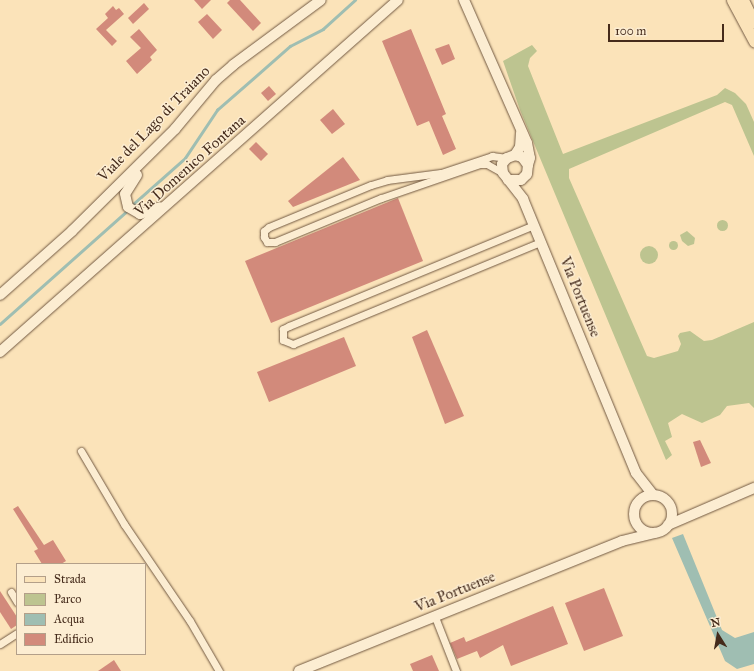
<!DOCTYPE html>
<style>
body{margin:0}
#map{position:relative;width:754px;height:671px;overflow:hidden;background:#fbe3b9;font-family:"IM FELL Great Primer",serif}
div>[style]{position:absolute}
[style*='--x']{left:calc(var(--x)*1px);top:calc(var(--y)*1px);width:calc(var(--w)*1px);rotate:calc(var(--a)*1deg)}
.green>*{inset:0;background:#bdc490}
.round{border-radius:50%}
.water>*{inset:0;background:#9fbeb2}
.stream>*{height:2.5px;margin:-1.25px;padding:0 1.25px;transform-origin:1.25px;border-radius:1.25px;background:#9fbeb2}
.building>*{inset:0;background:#d28a7b}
.roads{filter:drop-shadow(0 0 1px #725942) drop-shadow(0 0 1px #725942)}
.street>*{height:7px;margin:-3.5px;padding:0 3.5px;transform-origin:3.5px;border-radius:3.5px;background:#fcedd2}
.secondary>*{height:10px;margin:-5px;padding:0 5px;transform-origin:5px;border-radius:5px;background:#fcedd2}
.secondary>.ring{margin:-5px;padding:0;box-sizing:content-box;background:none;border:10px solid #fcedd2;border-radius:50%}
.primary>*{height:11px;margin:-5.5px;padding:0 5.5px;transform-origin:5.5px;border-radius:5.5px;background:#fbe3b9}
span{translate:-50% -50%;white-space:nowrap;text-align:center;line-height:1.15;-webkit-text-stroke:3px #fcedd2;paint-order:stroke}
.street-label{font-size:15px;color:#452b1b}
.legend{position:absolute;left:16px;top:563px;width:130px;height:92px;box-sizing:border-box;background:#fcedd2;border:1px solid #b39f89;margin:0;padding:5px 7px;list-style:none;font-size:12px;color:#452b1b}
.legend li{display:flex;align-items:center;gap:8px;height:20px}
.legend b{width:20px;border:1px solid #b39f89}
.north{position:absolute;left:698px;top:615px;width:40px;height:40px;-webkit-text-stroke:3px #fcedd2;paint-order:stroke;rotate:349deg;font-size:11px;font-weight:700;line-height:16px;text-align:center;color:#452b1b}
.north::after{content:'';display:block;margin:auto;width:14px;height:18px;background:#452b1b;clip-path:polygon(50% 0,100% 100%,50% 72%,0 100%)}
.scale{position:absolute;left:608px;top:24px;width:116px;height:18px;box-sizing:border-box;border:2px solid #452b1b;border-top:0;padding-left:5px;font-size:12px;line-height:14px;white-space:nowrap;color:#452b1b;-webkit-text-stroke:3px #fcedd2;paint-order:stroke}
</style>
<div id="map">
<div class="green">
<div style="clip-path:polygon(532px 45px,537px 51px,530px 58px,528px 66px,563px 154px,717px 95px,725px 88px,735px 93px,746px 104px,754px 122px,754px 156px,732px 105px,725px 102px,569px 169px,569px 178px,647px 356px,654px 358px,678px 351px,681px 344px,678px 336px,680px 333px,690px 331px,704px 341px,712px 340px,754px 322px,754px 408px,749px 403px,727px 406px,720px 415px,702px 423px,682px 414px,668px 423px,672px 437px,665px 441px,672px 455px,666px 460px,520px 110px,503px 61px)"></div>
<div class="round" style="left:716.5px;top:219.5px;width:11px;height:11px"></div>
<div style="clip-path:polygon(687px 231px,695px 238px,694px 244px,688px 246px,682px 241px,680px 235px)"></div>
<div class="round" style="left:668.5px;top:240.5px;width:9px;height:9px"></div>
<div class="round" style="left:640px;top:246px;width:18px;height:18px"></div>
</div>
<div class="water">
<div style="clip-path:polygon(683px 534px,722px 630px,735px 638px,754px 632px,754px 664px,737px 669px,725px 661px,672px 538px)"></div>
</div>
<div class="stream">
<div style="--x:131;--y:206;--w:72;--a:-41.6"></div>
<div style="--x:185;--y:158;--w:58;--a:-56.3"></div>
<div style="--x:217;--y:110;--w:97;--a:-41.2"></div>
<div style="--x:290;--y:46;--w:37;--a:-27"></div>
<div style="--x:323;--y:29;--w:43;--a:-42.2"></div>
<div style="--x:0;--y:324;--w:171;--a:-41.7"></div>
</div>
<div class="building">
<div style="clip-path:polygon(194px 0,211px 0,202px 9px)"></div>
<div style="clip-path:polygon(230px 0,240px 0,261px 23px,253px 31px,227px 3px)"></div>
<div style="clip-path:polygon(144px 3px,149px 9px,133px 24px,128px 18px)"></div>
<div style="clip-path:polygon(113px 6px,116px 10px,119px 8px,124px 14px,106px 30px,117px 41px,112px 46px,96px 29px,108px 18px,105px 14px)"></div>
<div style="clip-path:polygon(207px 14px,222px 30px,213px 39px,198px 22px)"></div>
<div style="clip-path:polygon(139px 29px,157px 50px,150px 57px,152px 60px,137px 74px,126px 61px,141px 48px,130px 37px)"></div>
<div style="clip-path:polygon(411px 29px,446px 114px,442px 116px,456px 149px,443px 155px,429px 121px,417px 126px,382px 41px)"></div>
<div style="clip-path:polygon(449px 44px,455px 59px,442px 65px,435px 49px)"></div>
<div style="clip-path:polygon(269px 86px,276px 94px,268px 101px,261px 93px)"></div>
<div style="clip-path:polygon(333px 109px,345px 124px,332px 134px,320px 120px)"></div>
<div style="clip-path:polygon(256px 142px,268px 154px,261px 161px,249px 149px)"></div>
<div style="clip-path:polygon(343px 157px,360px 180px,293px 207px,288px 201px)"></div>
<div style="clip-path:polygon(398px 198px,423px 261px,271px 323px,245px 261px)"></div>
<div style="clip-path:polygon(427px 330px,464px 416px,445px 424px,412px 337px)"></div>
<div style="clip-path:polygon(344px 337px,356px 366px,269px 402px,257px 372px)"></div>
<div style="clip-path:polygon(700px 440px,711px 463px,701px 467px,693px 442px)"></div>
<div style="clip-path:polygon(18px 506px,44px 545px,53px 540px,66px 561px,61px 564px,42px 564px,34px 551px,38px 549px,13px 509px)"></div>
<div style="clip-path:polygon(604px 588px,623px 636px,584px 651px,565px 603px)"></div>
<div style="clip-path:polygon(0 591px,17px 617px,17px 625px,11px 629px,0 612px)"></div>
<div style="clip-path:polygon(553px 606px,568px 644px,511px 666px,503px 645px,480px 658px,477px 651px,457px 659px,450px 643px,464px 637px,466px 642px)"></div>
<div style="clip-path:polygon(432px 655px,439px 671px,413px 671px,410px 664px)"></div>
<div style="clip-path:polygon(114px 660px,121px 671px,98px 671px)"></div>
</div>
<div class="roads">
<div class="street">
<div style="--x:503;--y:173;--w:18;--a:-151"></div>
<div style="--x:487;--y:164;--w:7;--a:180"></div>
<div style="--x:480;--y:164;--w:105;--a:161"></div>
<div style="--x:381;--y:198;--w:115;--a:157.5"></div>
<div style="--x:275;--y:242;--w:8;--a:180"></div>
<div style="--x:267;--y:242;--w:6;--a:-121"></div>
<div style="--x:264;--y:237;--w:6;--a:-90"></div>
<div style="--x:264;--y:231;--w:6;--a:-39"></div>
<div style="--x:269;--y:227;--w:110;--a:-22.4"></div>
<div style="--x:371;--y:185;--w:17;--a:-17"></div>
<div style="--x:387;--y:180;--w:54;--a:-7.4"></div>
<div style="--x:441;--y:173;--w:54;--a:-18.4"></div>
<div style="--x:492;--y:156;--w:15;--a:8"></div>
<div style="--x:534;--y:225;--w:265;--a:157.6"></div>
<div style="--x:289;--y:326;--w:7;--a:153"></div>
<div style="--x:283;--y:329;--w:11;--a:90"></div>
<div style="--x:283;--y:340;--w:11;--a:22"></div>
<div style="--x:293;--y:344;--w:268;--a:-22.4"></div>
<div style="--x:81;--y:451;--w:85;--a:59.5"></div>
<div style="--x:124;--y:524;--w:117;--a:55.8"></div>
<div style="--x:190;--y:621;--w:58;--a:59.9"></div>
<div style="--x:11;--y:592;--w:12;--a:59"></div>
<div style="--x:435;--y:617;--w:58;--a:68.7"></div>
<div style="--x:0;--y:644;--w:20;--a:-33"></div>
</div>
<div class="secondary">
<div style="--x:464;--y:0;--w:156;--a:66.2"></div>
<div style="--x:527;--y:143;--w:15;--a:79"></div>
<div style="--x:530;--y:158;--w:7;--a:106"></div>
<div style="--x:515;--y:155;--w:9;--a:-58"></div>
<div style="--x:520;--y:147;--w:14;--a:-86"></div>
<div style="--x:137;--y:175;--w:22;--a:122"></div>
<div style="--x:125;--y:194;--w:13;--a:77"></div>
<div style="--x:128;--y:207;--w:14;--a:30"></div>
<div style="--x:140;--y:214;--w:21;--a:-19"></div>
<div style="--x:508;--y:180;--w:13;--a:0"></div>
<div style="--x:521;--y:180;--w:8;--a:-45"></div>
<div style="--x:527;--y:174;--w:9;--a:-84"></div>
<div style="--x:528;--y:165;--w:10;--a:-127"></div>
<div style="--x:522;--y:157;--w:7;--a:-164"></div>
<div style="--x:515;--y:155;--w:9;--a:159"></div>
<div style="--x:507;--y:158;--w:8;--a:130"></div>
<div style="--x:502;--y:164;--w:9;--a:84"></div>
<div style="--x:503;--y:173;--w:33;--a:52"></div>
<div style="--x:523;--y:199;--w:296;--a:67.6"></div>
<div style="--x:636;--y:473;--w:28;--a:52"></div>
<div style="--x:0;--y:295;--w:96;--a:-41.6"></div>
<div style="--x:72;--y:231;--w:145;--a:-44.7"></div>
<div style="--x:175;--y:129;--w:64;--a:-50.1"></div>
<div style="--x:216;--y:80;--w:23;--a:-41"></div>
<div style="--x:233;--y:65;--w:109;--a:-36.5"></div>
<div style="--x:0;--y:352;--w:531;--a:-41.49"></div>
<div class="ring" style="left:634px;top:495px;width:28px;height:28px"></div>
<div style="--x:668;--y:525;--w:94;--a:-23.3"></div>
<div style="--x:299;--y:671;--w:348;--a:-21.9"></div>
<div style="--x:622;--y:541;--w:34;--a:-14"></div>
</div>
<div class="primary">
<div style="--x:732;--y:0;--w:47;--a:61.8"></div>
<div style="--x:743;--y:0;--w:25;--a:64"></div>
</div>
</div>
<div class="street-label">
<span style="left:154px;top:124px;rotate:-46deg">Viale del Lago di Traiano</span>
<span style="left:190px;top:166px;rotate:-42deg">Via Domenico Fontana</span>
<span style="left:580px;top:297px;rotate:68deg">Via Portuense</span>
<span style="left:455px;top:592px;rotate:-22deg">Via Portuense</span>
</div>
<ul class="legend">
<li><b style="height:5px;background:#fbe3b9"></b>Strada</li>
<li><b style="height:11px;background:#bdc490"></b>Parco</li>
<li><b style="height:11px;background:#9fbeb2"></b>Acqua</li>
<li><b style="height:11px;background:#d28a7b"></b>Edificio</li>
</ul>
<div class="north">N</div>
<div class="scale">100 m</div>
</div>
